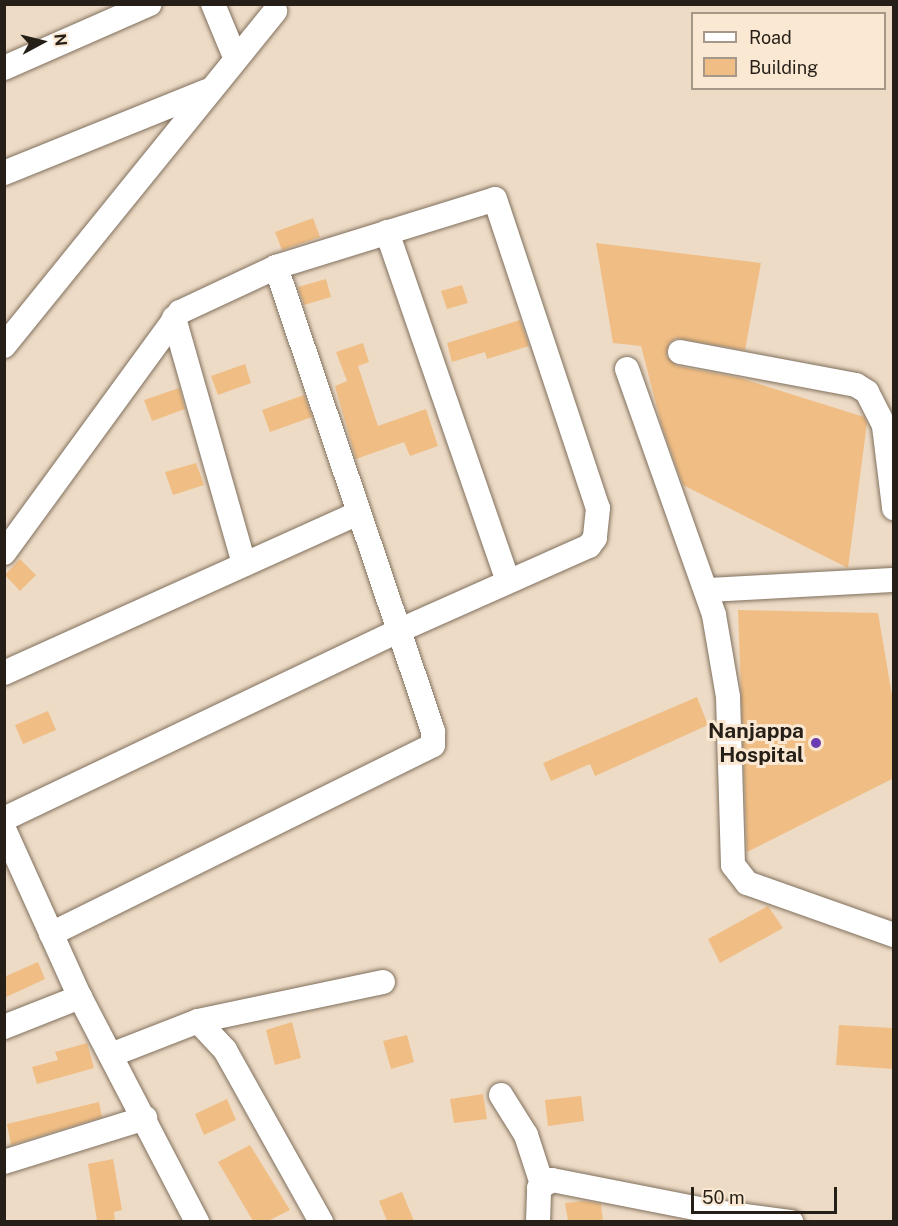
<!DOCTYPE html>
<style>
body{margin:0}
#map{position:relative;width:898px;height:1226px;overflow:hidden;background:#eddbc6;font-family:"Public Sans",sans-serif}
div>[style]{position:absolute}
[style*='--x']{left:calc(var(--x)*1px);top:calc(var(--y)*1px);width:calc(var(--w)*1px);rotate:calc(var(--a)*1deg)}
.building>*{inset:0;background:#f0be85}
.roads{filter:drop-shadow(0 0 2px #80705d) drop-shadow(0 0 2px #80705d)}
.minor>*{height:24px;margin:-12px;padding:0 12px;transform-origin:12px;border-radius:12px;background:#fff}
.dots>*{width:16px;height:16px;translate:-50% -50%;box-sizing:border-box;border:3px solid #fbe8d3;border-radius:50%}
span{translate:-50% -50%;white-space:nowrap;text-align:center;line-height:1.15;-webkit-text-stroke:6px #fbe8d3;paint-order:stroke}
.poi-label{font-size:21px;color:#251f17;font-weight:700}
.right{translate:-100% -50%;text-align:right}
.frame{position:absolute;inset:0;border:6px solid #251f17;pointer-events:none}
.legend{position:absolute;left:691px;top:12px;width:195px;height:78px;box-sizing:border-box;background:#fbe8d3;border:2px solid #a59888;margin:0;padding:8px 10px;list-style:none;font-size:18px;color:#251f17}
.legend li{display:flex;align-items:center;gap:12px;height:30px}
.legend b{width:30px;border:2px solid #a59888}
.north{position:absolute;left:12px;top:12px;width:60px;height:60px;-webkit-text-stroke:4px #fbe8d3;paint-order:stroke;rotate:83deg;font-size:16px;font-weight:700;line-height:24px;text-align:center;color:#251f17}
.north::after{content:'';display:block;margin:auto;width:21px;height:27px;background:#251f17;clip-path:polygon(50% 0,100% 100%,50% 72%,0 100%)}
.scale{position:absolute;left:691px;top:1187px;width:146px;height:27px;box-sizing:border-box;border:3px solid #251f17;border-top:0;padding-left:8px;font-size:18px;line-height:21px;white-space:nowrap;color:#251f17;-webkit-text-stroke:4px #fbe8d3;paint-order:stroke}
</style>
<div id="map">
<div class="building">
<div style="clip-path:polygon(313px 218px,320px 237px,282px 250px,275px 232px)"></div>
<div style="clip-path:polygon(596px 243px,761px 263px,745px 350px,676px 338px,669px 343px,666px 356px,677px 366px,740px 378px,864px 417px,867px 423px,848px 568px,683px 485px,661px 423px,641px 346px,613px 343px)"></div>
<div style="clip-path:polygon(326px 279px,331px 297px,304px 305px,298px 287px)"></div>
<div style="clip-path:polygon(462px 285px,468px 303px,447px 309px,441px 291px)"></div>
<div style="clip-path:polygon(520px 320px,529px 346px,487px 359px,485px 352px,452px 362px,447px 343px)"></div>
<div style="clip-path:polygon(363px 343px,369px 362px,358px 366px,378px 426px,426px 409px,438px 446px,410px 456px,404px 442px,356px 459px,335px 386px,347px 381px,336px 352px)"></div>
<div style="clip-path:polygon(245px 364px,251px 383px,218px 395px,211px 376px)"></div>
<div style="clip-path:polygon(179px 388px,185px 409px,152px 421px,144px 400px)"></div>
<div style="clip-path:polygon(304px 395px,312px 417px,270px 432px,262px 410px)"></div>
<div style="clip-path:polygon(196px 463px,204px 485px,173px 495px,165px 472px)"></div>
<div style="clip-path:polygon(20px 559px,36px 575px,20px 591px,5px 575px)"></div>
<div style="clip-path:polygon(738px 610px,878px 613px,894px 707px,894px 778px,747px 852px)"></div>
<div style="clip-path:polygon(697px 697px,708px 725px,595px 776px,590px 764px,551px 781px,543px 763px)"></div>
<div style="clip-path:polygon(48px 711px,56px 730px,23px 744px,15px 725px)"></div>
<div style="clip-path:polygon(768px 906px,783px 928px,720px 963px,708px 939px)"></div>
<div style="clip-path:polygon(38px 962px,45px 979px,4px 998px,4px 977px)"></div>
<div style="clip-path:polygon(292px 1022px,301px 1058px,275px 1065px,266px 1030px)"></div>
<div style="clip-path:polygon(839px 1025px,894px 1028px,894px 1069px,836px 1065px)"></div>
<div style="clip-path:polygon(407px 1035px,414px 1062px,391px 1069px,383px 1041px)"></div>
<div style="clip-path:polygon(87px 1043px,94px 1068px,37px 1084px,32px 1067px,58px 1060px,55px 1052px)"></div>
<div style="clip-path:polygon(483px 1094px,487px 1119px,454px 1123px,450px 1099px)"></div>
<div style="clip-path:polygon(581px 1096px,584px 1121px,548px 1126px,545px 1100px)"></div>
<div style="clip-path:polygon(227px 1099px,236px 1120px,204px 1135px,195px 1114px)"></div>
<div style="clip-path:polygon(99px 1102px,102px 1117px,11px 1145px,7px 1124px)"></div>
<div style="clip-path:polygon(250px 1145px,290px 1210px,268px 1221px,253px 1221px,218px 1162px)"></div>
<div style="clip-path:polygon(113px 1159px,122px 1210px,114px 1212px,115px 1221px,97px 1221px,88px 1164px)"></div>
<div style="clip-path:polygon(402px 1192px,414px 1221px,387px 1221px,379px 1201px)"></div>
<div style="clip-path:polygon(584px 1201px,601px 1204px,603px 1221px,568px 1221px,565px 1203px)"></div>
</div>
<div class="roads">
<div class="minor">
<div style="--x:213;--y:4;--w:57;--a:67.5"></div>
<div style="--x:4;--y:68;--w:159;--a:-23.7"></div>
<div style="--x:4;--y:173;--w:219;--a:-22"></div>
<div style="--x:387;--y:232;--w:369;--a:70.9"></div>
<div style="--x:174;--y:318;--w:256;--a:74.1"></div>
<div style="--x:4;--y:346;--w:431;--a:-51"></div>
<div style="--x:680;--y:352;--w:179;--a:10.6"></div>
<div style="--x:856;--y:385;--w:13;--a:32"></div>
<div style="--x:867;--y:392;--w:38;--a:63"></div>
<div style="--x:884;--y:426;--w:83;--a:83"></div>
<div style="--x:627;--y:369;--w:261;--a:70.5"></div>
<div style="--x:714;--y:615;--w:83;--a:80.3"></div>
<div style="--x:728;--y:697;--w:168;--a:88.3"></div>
<div style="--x:733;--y:865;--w:23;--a:52"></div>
<div style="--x:747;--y:883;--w:156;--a:19.5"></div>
<div style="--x:4;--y:553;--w:298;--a:-53.9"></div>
<div style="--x:180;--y:312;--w:106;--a:-25.1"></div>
<div style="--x:276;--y:267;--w:229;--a:-17.2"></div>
<div style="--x:495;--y:199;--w:326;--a:71.6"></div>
<div style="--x:598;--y:508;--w:30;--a:96"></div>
<div style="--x:595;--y:538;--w:10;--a:127"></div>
<div style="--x:589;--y:546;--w:209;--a:156"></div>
<div style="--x:398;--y:631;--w:437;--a:154.5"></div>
<div style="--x:707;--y:590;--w:187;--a:-3.1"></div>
<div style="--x:4;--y:673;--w:388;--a:-24.3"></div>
<div style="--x:4;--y:829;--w:184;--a:65.7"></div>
<div style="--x:80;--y:997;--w:254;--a:62.5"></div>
<div style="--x:51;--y:934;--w:426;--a:-26.3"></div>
<div style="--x:433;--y:745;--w:14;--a:-90"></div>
<div style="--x:433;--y:731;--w:490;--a:-108.7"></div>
<div style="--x:198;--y:1021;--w:40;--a:47"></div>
<div style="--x:225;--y:1050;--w:197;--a:60.8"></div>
<div style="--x:4;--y:1027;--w:82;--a:-21.5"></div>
<div style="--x:111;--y:1055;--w:93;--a:-21.3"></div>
<div style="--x:198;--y:1021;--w:189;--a:-11.9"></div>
<div style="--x:501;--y:1095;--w:47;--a:58"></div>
<div style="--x:526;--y:1135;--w:52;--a:71.9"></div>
<div style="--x:4;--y:1162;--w:148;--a:-17.3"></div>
<div style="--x:538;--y:1222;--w:34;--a:-88"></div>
<div style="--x:539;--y:1188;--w:15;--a:-32"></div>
<div style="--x:552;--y:1180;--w:166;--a:11.1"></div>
<div style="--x:715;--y:1212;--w:77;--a:7.5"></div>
</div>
</div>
<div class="dots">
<div style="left:816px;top:743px;background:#6c3ab2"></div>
</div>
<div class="poi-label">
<span class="right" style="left:804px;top:743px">Nanjappa<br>Hospital</span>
</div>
<div class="frame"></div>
<ul class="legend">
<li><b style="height:8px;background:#fff"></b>Road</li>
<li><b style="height:16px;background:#f0be85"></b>Building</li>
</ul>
<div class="north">N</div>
<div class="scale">50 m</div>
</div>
